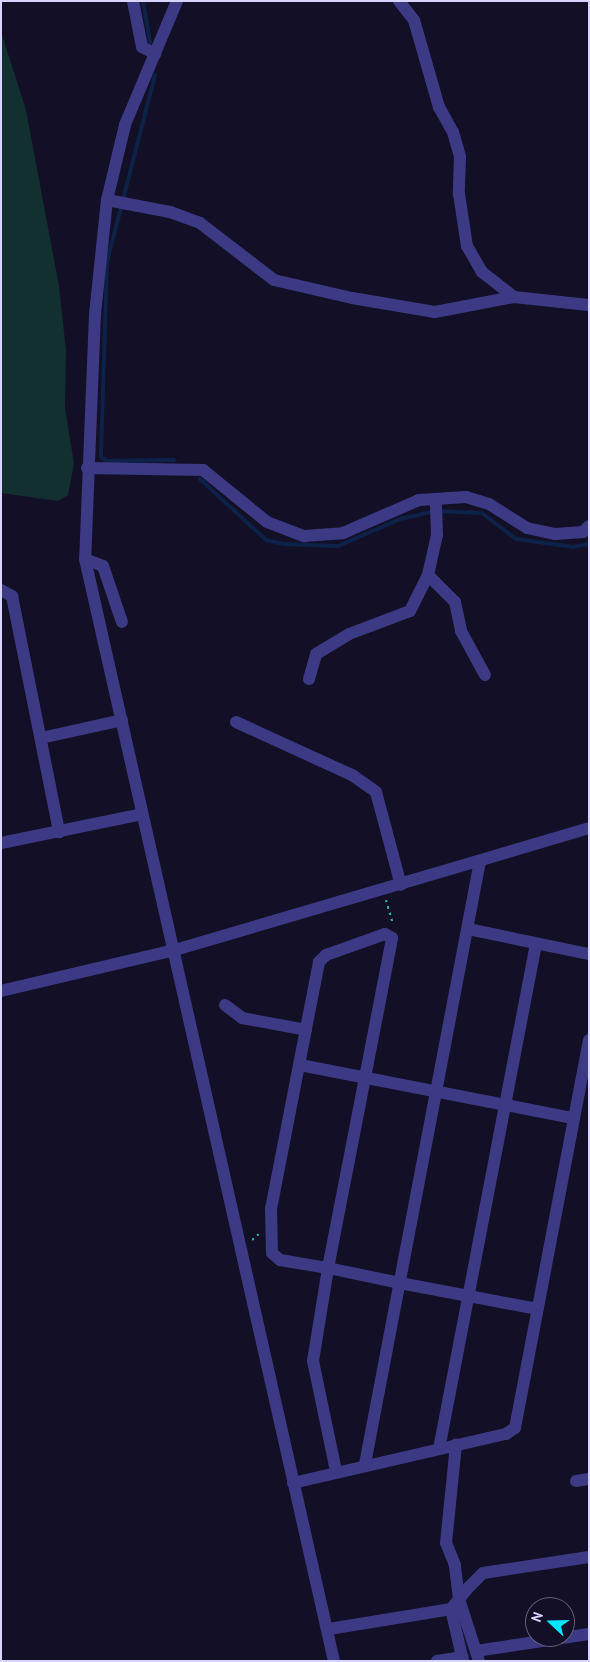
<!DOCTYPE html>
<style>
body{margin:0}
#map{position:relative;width:590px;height:1662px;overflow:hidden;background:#130f26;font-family:"PT Sans",sans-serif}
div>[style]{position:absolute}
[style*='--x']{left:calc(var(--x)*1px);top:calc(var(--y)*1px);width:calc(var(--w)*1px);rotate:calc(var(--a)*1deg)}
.green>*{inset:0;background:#12302f}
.stream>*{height:4px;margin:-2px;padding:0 2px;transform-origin:2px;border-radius:2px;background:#0c2248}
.path>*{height:2px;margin-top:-1px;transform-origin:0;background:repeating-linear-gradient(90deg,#2fb8b0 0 2.5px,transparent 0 6.5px)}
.minor>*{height:12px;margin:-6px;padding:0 6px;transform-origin:6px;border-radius:6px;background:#3d3a85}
span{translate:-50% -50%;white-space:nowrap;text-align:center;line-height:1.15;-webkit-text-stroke:4px #130f26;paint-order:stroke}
.frame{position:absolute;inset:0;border:2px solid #d9d4ff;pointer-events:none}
.north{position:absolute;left:525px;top:1597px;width:50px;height:50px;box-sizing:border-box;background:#130f26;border:1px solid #625e7d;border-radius:50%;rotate:291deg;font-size:14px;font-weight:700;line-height:20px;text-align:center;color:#d9d4ff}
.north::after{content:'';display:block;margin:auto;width:18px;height:22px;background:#00e5ff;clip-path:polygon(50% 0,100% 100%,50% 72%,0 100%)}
</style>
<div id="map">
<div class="green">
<div style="clip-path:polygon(1px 32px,26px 110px,59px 286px,66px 350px,65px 408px,74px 464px,68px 495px,58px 501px,1px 493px)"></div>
</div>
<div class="stream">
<div style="--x:143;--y:1;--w:42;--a:80.3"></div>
<div style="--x:155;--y:75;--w:193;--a:104.4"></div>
<div style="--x:107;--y:262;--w:195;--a:91.8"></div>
<div style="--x:101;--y:457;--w:6;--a:39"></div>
<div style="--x:106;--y:461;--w:68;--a:-0.8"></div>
<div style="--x:200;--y:479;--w:90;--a:42.7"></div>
<div style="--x:266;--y:540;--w:18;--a:13"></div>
<div style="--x:284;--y:544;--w:54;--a:2.1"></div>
<div style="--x:338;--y:546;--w:68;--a:-23.5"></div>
<div style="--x:400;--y:519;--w:35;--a:-13"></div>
<div style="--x:434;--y:511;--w:48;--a:2.4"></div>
<div style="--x:482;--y:513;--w:43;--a:37.4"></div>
<div style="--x:516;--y:539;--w:58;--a:8"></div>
<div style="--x:573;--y:547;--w:16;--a:-11"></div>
</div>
<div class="path">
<div style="--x:386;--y:900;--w:25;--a:74"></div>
<div style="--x:252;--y:1240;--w:9;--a:-41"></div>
</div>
<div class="minor">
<div style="--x:133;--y:1;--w:47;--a:78.9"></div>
<div style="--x:142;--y:47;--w:15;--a:28"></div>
<div style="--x:177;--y:1;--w:134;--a:112.8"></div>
<div style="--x:125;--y:125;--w:77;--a:103.5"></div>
<div style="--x:107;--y:200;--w:115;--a:96"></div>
<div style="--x:95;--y:314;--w:245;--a:92.3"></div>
<div style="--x:85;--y:559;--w:1130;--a:77.27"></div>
<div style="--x:399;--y:1;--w:24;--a:52"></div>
<div style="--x:414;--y:20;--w:91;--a:74"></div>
<div style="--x:439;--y:107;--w:29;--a:61"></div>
<div style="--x:453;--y:132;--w:26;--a:74"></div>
<div style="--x:460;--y:157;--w:37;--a:92"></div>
<div style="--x:459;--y:194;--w:53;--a:81.3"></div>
<div style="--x:467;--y:246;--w:30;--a:60"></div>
<div style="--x:482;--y:272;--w:41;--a:38"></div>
<div style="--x:107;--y:200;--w:64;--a:10.8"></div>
<div style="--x:170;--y:212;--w:32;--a:20"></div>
<div style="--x:200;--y:223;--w:93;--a:37.6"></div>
<div style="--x:274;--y:280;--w:80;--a:13"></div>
<div style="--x:352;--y:298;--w:84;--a:9.6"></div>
<div style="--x:435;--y:312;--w:80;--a:-10.8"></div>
<div style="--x:514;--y:297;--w:75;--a:6.1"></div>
<div style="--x:87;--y:468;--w:116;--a:1"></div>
<div style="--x:203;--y:470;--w:82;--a:39.1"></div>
<div style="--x:267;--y:522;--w:40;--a:21"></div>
<div style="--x:304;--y:536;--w:39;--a:-4"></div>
<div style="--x:343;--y:533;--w:83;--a:-23.5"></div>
<div style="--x:419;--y:500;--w:47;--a:-3.7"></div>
<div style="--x:466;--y:497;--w:24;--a:17"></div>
<div style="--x:489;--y:504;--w:45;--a:32.3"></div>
<div style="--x:527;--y:528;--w:29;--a:12"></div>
<div style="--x:555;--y:534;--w:28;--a:-4"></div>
<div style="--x:583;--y:532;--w:8;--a:-45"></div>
<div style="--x:85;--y:559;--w:19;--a:21"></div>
<div style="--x:103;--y:566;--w:59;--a:71.3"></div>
<div style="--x:428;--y:575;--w:38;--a:45"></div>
<div style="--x:455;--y:602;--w:30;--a:78"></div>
<div style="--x:461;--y:631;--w:50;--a:61.4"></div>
<div style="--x:1;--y:590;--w:13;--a:29"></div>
<div style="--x:12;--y:596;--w:241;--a:78.7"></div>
<div style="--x:309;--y:679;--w:26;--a:-74"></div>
<div style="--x:316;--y:654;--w:39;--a:-31"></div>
<div style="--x:349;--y:634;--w:65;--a:-20.7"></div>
<div style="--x:410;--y:611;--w:40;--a:-63.4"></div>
<div style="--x:428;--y:575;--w:41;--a:-77.3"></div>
<div style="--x:437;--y:535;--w:36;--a:-92"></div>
<div style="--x:236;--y:722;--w:128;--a:24.6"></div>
<div style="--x:352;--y:775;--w:29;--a:35"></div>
<div style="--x:376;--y:792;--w:96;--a:75"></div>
<div style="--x:41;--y:738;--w:83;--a:-12.5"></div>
<div style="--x:1;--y:843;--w:144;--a:-11.6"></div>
<div style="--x:468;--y:929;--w:124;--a:11.7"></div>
<div style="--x:1;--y:991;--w:179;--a:-13.3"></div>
<div style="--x:175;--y:950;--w:432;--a:-16.4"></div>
<div style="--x:225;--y:1005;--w:21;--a:37"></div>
<div style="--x:242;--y:1018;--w:65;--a:10.6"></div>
<div style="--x:300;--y:1065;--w:278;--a:11"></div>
<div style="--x:439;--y:1449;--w:514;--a:-79.13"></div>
<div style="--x:365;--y:1464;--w:614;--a:-79.2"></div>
<div style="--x:336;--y:1471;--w:112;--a:-101.8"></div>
<div style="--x:313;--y:1361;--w:94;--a:-80.8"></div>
<div style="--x:328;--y:1268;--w:336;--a:-79"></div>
<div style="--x:392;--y:938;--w:8;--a:-150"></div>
<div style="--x:385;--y:934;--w:63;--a:160.4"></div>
<div style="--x:326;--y:955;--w:10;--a:135"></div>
<div style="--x:319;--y:962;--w:252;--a:101"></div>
<div style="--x:271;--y:1209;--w:44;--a:88.7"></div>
<div style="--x:272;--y:1253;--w:11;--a:41"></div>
<div style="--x:280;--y:1260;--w:49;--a:9.5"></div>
<div style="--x:328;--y:1268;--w:74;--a:11.8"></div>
<div style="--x:400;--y:1283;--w:140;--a:10.7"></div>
<div style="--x:576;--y:1481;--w:13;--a:-9"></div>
<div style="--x:293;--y:1483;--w:219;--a:-13"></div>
<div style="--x:506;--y:1434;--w:11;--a:-34"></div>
<div style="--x:515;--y:1428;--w:395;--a:-79.2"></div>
<div style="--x:451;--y:1609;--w:53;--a:77"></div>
<div style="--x:329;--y:1629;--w:124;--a:-9.3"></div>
<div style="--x:451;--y:1609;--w:13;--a:-51"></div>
<div style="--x:459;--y:1599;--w:34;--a:-97"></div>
<div style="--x:455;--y:1565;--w:24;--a:-112"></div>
<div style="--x:446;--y:1543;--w:99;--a:-84.2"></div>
<div style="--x:476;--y:1651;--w:114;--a:-8.6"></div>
<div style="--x:437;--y:1661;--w:26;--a:-9"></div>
<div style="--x:479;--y:1661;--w:65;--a:-107.9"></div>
<div style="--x:459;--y:1599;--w:17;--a:-50"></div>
<div style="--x:470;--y:1586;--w:18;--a:-45"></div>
<div style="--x:483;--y:1573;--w:107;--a:-8.6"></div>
</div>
<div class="frame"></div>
<div class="north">N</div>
</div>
